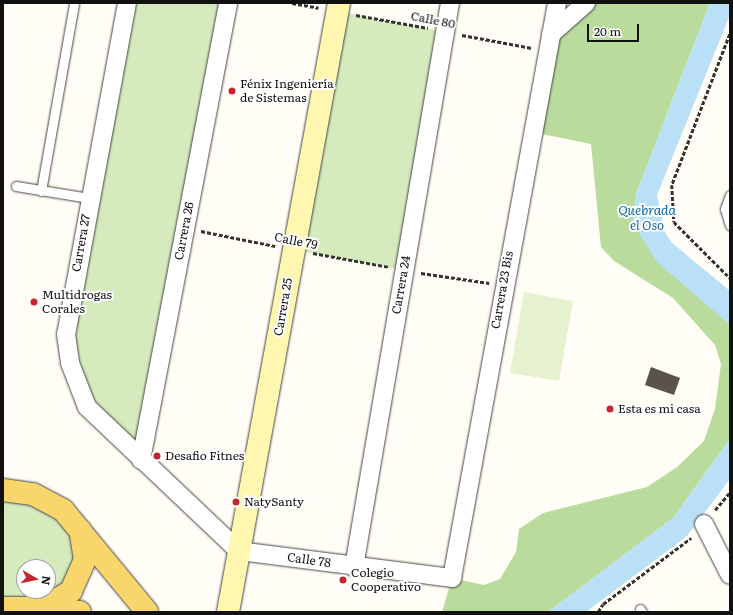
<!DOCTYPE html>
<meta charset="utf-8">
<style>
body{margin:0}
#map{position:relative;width:733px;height:615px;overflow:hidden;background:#fffdf5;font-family:Literata,serif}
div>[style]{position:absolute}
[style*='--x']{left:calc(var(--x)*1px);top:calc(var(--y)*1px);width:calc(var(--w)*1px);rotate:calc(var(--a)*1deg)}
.green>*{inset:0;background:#d5ebbd}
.forest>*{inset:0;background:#b9dc9c}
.pitch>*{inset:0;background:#e6f2cf}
.water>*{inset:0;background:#b9e0f7}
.building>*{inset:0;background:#5a524d}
.path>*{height:2.5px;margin-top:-1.25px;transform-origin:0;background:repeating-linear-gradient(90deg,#333 0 4px,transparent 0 6px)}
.roads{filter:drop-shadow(0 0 1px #444) drop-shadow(0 0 1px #444)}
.lane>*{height:9px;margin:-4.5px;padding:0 4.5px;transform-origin:4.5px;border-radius:4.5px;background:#fff}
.street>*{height:18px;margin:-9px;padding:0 9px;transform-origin:9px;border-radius:9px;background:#fff}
.secondary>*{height:22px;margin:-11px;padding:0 11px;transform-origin:11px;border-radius:11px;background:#fff6b0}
.primary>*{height:22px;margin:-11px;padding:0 11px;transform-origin:11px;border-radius:11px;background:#f9d66b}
.dots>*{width:11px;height:11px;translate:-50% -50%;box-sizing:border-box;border:2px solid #fff;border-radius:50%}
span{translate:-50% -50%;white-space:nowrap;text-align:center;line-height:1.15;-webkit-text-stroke:4px #fff;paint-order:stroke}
.street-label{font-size:12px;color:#111}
.poi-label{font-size:12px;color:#111}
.left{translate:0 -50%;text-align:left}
.water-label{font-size:13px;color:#1768a6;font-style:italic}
.frame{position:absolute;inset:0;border:4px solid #111;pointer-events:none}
.north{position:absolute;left:16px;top:559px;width:40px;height:40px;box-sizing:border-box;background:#fff;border:1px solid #a0a0a0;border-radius:50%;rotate:99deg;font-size:11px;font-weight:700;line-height:16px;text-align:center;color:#111}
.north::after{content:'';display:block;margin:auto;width:14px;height:18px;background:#c4262e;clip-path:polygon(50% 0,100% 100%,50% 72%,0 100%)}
.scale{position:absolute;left:587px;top:24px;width:52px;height:18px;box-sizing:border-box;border:2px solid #111;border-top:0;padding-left:5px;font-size:12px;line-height:14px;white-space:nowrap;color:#111;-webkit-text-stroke:3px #fff;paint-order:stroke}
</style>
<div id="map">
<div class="green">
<div style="clip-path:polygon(127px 3px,228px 3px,141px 460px,78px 385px,73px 289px)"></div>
<div style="clip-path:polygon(337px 11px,445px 32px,403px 270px,294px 250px)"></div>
<div style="clip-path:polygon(evenodd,3px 490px,79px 527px,71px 591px,3px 608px,3px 490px,24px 567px,48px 567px,48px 591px,24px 591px,24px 567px)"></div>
</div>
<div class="forest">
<div style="clip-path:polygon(586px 3px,710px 3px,636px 194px,730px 325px,730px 439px,673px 518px,548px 612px,442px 612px,452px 578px,484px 585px,500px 579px,516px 552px,519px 529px,543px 513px,647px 487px,677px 467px,704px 441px,715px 409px,721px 364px,715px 345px,673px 298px,614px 261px,601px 247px,591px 144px,532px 132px,548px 51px)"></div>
</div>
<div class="pitch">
<div style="clip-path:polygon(524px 292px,573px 301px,559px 381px,510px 373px)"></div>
</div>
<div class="water">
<div style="clip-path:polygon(710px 3px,730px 3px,730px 15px,657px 195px,664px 230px,671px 242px,730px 291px,730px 325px,657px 262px,632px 222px,636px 194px)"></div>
<div style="clip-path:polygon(730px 439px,730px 479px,687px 536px,586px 612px,548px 612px,673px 518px)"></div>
</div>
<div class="building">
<div style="clip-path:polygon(651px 367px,680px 378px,674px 395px,645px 385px)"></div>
</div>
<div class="path">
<div style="--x:292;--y:3;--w:27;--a:10"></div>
<div style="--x:356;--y:15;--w:73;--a:10.2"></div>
<div style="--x:730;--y:34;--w:162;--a:111"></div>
<div style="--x:672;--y:185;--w:37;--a:87"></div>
<div style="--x:674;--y:222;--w:79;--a:45"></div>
<div style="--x:462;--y:35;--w:71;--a:10.5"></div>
<div style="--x:201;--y:231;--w:76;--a:11.5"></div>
<div style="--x:313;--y:253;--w:77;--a:10.4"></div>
<div style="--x:421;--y:273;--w:69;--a:8.4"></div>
<div style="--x:715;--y:510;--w:23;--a:-50"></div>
<div style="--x:598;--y:612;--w:9;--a:-58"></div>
<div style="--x:603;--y:604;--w:110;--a:-36.9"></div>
</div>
<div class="roads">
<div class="lane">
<div style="--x:16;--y:186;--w:74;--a:9.3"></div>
<div style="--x:41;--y:191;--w:191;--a:-80"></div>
<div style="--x:730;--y:195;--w:15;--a:110"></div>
<div style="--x:725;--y:209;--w:17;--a:73"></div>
<div style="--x:640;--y:609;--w:4;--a:56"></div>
</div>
<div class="street">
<div style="--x:127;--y:3;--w:337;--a:100.4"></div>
<div style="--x:66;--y:334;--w:29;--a:82"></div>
<div style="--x:70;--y:363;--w:47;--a:68.9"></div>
<div style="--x:87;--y:407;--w:209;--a:43.5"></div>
<div style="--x:239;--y:551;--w:215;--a:7.2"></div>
<div style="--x:452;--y:578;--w:585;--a:-79.65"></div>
<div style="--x:551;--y:34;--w:47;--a:-41.5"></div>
<div style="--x:141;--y:460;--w:465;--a:-79.2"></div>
<div style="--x:704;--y:524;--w:57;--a:63"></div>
<div style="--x:354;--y:567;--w:572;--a:-80.34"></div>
</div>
<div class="secondary">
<div style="--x:228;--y:612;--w:619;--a:-79.67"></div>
</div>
<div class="primary">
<div style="--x:3;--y:490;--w:30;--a:8"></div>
<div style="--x:33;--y:494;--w:34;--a:28"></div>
<div style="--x:63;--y:510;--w:132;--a:50.5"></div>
<div style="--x:3;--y:608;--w:40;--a:0"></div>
<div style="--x:43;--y:608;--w:33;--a:-31"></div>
<div style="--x:71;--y:591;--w:34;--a:-66"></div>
<div style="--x:85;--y:560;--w:30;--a:-99"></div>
<div style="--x:43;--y:608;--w:37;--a:6"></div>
</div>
</div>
<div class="dots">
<div style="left:232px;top:91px;background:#c4262e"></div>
<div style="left:34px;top:302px;background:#c4262e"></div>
<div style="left:610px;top:409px;background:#c4262e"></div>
<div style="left:157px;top:456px;background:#c4262e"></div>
<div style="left:236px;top:502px;background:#c4262e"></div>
<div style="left:343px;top:580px;background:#c4262e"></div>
</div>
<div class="street-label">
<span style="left:433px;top:20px;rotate:11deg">Calle 80</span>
<span style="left:184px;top:231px;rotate:-79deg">Carrera 26</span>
<span style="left:296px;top:241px;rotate:11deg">Calle 79</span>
<span style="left:81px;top:243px;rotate:-80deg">Carrera 27</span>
<span style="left:401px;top:285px;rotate:-80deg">Carrera 24</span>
<span style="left:502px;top:290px;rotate:-80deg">Carrera 23 Bis</span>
<span style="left:283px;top:307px;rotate:-80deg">Carrera 25</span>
<span style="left:309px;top:560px;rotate:8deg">Calle 78</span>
</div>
<div class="poi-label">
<span class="left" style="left:240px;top:91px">Fénix Ingeniería<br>de Sistemas</span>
<span class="left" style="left:42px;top:302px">Multidrogas<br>Corales</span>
<span class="left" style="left:618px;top:409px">Esta es mi casa</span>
<span class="left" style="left:165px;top:456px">Desafio Fitnes</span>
<span class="left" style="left:244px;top:502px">NatySanty</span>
<span class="left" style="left:351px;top:580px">Colegio<br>Cooperativo</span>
</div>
<div class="water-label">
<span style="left:647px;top:218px">Quebrada<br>el Oso</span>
</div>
<div class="frame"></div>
<div class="north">N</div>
<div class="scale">20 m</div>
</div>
